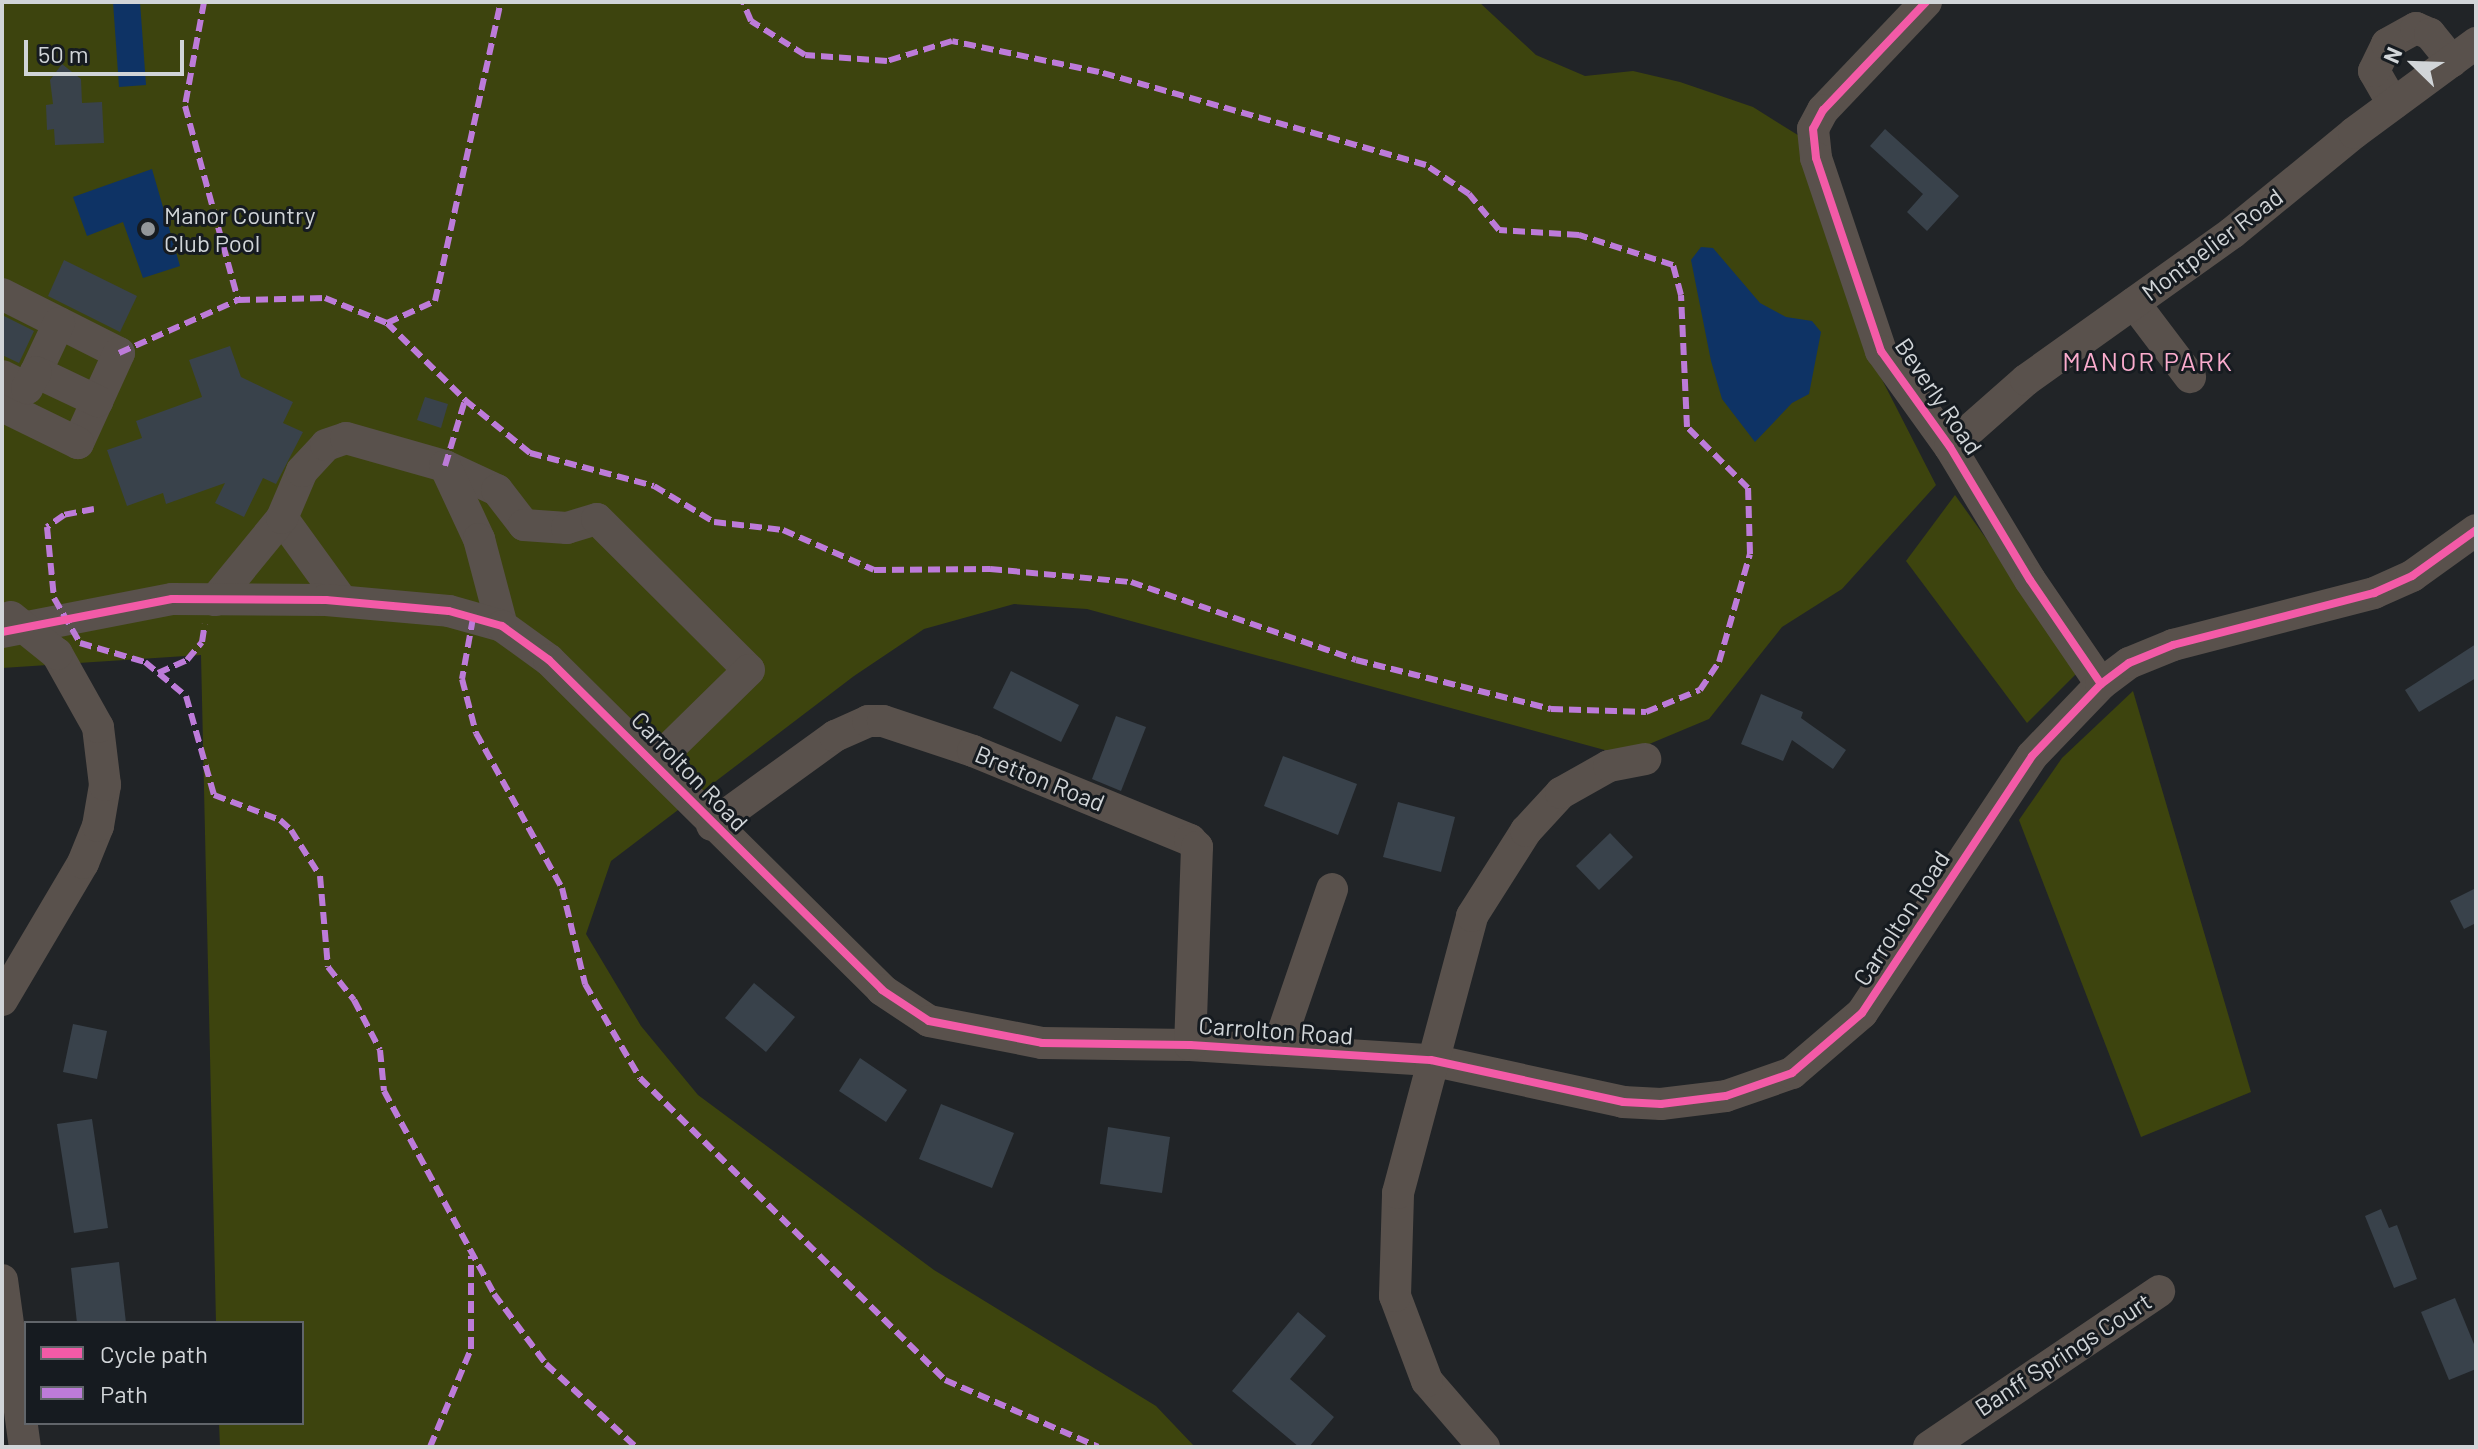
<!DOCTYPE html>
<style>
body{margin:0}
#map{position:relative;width:2478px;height:1449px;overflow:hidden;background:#212427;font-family:Barlow,sans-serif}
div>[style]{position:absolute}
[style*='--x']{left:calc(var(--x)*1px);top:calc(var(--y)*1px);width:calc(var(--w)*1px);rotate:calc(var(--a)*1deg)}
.green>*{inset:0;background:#3d440e}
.water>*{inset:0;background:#0e3365}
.building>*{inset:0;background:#39424b}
.minor>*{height:32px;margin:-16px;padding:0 16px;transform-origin:16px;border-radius:16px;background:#59514c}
.quiet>*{height:6px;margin-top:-3px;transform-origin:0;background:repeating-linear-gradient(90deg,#bd7bd9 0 12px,transparent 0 18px)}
.cycleway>*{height:8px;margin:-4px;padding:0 4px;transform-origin:4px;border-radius:4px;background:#f35aa7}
.dots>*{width:22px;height:22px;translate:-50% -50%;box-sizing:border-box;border:4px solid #161b20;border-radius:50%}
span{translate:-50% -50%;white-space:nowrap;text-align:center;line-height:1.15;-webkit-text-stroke:6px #161b20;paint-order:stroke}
.poi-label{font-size:24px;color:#d1d5d8}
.left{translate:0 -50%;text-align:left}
.street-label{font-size:24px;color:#d1d5d8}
.neighbourhood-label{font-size:26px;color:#faaccd;letter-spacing:2px}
.frame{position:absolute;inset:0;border:4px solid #d1d5d8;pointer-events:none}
.legend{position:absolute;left:24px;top:1321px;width:280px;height:104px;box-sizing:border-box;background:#161b20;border:2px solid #61656a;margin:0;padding:10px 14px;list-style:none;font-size:24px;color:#d1d5d8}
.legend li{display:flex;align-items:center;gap:16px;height:40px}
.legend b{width:40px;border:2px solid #61656a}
.north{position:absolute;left:2374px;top:24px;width:80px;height:80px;-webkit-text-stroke:6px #161b20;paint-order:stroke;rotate:293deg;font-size:22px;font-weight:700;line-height:32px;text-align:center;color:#d1d5d8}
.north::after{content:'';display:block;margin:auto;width:28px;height:36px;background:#d1d5d8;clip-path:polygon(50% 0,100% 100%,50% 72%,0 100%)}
.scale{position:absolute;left:24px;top:40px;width:160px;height:36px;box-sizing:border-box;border:4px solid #d1d5d8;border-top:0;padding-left:10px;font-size:24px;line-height:28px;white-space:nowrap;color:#d1d5d8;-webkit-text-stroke:6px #161b20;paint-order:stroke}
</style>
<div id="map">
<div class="green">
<div style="clip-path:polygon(2px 2px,1479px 2px,1536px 55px,1585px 76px,1633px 71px,1680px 82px,1753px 107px,1801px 137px,1873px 362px,1936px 485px,1842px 589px,1782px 627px,1709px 719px,1623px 755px,1087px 609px,1014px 604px,924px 629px,854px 676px,611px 861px,586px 934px,641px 1026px,698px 1095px,934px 1270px,1156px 1406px,1195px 1447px,220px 1447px,219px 1423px,302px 1423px,302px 1323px,216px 1323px,201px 655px,2px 668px)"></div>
<div style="clip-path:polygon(1955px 495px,2080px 670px,2027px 723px,1906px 561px)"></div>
<div style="clip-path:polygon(2133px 691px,2251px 1092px,2141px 1137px,2019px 820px,2062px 758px)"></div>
</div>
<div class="water">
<div style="clip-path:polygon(113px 2px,140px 2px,146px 85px,119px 87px)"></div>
<div style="clip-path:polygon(152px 169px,180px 266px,143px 278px,123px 222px,87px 236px,73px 197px)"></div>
<div style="clip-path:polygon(1701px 247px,1713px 248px,1760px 303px,1786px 317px,1812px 321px,1821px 332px,1809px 394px,1792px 403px,1755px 442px,1722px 399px,1711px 361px,1691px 260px)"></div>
</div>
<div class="building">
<div style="clip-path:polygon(62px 64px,81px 79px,82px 103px,102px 102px,104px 143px,55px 145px,54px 129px,47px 130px,46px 105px,53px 104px,50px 80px)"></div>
<div style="clip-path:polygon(1885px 129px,1959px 196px,1927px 231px,1907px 212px,1923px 194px,1870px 146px)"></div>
<div style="clip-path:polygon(64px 260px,137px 296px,120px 332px,48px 296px)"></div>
<div style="clip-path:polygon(2px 315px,34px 331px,19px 363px,2px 355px)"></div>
<div style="clip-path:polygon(230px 346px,241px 377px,293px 402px,283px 423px,303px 432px,276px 484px,263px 478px,244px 517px,215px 503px,225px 483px,166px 504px,163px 493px,127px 506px,107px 450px,142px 438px,136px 421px,202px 397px,189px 360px)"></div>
<div style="clip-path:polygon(425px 397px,448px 404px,441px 428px,417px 420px)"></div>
<div style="clip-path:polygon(2476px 644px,2476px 678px,2419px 712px,2405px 690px)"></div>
<div style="clip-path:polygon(1011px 671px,1079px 705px,1061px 742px,993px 708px)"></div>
<div style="clip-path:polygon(1761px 694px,1803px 712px,1801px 718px,1846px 750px,1833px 769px,1792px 740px,1783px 761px,1741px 744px)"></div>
<div style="clip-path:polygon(1116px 716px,1146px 727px,1121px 791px,1092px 779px)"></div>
<div style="clip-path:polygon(1283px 756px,1357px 784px,1338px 835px,1264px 806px)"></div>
<div style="clip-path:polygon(1398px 802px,1455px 817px,1441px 872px,1383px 857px)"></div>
<div style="clip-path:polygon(1610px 833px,1633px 857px,1599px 890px,1576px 866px)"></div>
<div style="clip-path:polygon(2476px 888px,2476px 923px,2464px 929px,2450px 901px)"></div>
<div style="clip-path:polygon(754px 983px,795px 1017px,766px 1052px,725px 1018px)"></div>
<div style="clip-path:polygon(73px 1024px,107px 1031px,97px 1079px,63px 1072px)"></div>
<div style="clip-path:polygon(860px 1058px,907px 1090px,886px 1122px,839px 1091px)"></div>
<div style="clip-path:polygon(941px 1104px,1014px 1133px,992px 1188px,919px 1159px)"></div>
<div style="clip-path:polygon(92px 1119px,108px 1228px,74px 1233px,57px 1124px)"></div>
<div style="clip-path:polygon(1108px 1127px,1170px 1137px,1162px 1193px,1100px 1184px)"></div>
<div style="clip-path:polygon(2381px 1209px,2389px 1228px,2397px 1225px,2417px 1279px,2394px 1288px,2365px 1216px)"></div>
<div style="clip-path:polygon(119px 1262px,126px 1323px,77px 1323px,71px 1268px)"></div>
<div style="clip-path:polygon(2455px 1298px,2476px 1349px,2476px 1369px,2449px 1380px,2421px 1312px)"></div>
<div style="clip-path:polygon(1298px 1312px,1326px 1336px,1290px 1379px,1334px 1417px,1309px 1447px,1299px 1447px,1232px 1391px)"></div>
</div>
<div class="minor">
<div style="--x:1926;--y:2;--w:149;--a:133.6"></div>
<div style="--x:1823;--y:110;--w:21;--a:118"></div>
<div style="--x:1813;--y:129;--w:29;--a:84"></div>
<div style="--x:1816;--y:158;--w:204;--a:71.4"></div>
<div style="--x:1881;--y:351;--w:118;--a:54.3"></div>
<div style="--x:1950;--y:447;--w:155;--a:59"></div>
<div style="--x:2030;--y:580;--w:126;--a:55.7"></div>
<div style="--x:2393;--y:104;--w:38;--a:-120"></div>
<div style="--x:2374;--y:71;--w:30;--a:-64"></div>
<div style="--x:2387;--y:44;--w:33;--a:-29"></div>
<div style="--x:2416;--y:28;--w:15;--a:23"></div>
<div style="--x:2430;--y:34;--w:35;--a:51"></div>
<div style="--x:2;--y:294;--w:131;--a:26.8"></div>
<div style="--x:119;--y:353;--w:99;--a:114.5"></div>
<div style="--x:78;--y:443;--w:85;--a:-154"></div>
<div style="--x:2134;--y:303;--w:93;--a:52.9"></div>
<div style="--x:59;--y:323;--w:54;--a:115.1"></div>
<div style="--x:36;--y:372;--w:68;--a:25.4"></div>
<div style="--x:2;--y:376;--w:28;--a:26"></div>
<div style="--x:27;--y:388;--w:18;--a:-61"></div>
<div style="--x:1950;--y:447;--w:101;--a:-41.4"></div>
<div style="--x:2026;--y:380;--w:253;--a:-35.5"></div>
<div style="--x:2232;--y:233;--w:158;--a:-39.3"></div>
<div style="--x:2354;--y:133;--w:152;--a:-36.4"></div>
<div style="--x:445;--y:466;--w:57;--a:24.8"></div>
<div style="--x:497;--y:490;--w:44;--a:52.4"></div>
<div style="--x:524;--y:525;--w:43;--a:4"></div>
<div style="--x:567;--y:528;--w:31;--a:-17"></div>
<div style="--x:597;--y:519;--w:214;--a:44.8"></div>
<div style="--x:749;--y:670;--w:132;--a:135.6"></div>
<div style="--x:282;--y:518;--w:102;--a:54.1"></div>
<div style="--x:215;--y:600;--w:106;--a:-50.7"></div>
<div style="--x:282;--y:518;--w:51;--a:-66.9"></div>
<div style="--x:302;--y:471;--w:35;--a:-47"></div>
<div style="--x:326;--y:445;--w:21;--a:-19"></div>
<div style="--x:346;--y:438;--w:103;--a:15.8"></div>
<div style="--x:445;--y:466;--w:81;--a:65"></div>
<div style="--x:479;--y:539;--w:90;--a:75.2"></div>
<div style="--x:2;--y:632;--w:173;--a:-11"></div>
<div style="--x:172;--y:599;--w:154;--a:0.4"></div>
<div style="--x:326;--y:600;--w:123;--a:5.1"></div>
<div style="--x:449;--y:611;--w:55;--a:15.8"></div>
<div style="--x:502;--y:626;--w:58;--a:35.9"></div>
<div style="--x:549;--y:660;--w:469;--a:44.7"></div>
<div style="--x:882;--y:990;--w:56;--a:33.4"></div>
<div style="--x:929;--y:1021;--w:115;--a:11"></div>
<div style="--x:1042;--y:1043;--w:148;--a:0.8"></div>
<div style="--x:1190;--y:1045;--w:241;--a:3.6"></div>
<div style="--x:1431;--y:1060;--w:197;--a:12.3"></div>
<div style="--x:1623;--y:1102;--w:38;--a:3"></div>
<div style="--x:1661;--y:1104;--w:65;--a:-7"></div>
<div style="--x:1726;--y:1096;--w:70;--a:-19.2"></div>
<div style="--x:1792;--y:1073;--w:92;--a:-40.6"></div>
<div style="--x:1862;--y:1013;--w:308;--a:-56.5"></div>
<div style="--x:2032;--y:756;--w:100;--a:-46.2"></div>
<div style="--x:2101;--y:684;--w:35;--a:-37"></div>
<div style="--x:2129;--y:663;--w:48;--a:-22.2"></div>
<div style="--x:2173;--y:645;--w:208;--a:-14.5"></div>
<div style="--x:2374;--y:593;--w:42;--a:-24.1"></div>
<div style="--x:2412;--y:576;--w:79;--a:-35.7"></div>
<div style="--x:712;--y:825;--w:152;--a:-35.9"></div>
<div style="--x:835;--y:736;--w:36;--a:-24"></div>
<div style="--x:868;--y:721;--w:15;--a:0"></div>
<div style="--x:883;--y:721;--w:95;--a:18.4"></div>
<div style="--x:973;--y:751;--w:235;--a:22.3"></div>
<div style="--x:1190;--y:840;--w:10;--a:45"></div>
<div style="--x:1197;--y:847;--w:198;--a:92"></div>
<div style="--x:2;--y:1000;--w:159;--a:-59.4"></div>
<div style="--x:83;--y:863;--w:40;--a:-68"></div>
<div style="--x:98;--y:826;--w:42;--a:-80.3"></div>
<div style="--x:105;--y:785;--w:58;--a:-96.9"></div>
<div style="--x:98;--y:727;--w:84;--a:-119.3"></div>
<div style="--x:57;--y:654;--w:59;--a:-141.2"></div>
<div style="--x:1277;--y:1050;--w:170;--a:-71.1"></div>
<div style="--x:2;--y:1280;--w:169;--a:82.2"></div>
<div style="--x:1484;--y:1447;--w:87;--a:-130.8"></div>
<div style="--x:1427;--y:1381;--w:91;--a:-110.6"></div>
<div style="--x:1395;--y:1296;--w:103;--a:-88.3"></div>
<div style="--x:1398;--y:1193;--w:287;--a:-75"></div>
<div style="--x:1472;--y:916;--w:101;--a:-57.6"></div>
<div style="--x:1526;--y:831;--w:52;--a:-47.4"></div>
<div style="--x:1561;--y:793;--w:55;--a:-29.4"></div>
<div style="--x:1609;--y:766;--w:37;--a:-11"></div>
<div style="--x:1929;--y:1447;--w:278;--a:-34.1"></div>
</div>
<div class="quiet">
<div style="--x:204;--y:2;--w:106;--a:100.4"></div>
<div style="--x:185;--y:106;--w:201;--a:74.7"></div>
<div style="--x:387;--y:323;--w:53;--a:-24.6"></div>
<div style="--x:435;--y:301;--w:306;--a:-77.6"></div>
<div style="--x:119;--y:353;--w:130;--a:-24"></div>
<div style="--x:238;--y:300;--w:87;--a:-1.3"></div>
<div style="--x:325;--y:298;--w:67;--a:22"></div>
<div style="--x:387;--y:323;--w:110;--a:44.6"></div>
<div style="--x:465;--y:400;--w:84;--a:39.2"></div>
<div style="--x:530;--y:453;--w:128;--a:14.9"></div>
<div style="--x:654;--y:486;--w:70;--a:31"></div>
<div style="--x:714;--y:522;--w:69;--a:6.6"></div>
<div style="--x:783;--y:530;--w:99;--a:23.7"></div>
<div style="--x:874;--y:570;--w:116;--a:-0.5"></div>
<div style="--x:990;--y:569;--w:142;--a:5.3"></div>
<div style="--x:1131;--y:582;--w:238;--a:19.1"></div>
<div style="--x:1356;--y:660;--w:201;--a:14.1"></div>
<div style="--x:1551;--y:709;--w:95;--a:1.8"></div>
<div style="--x:1646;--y:712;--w:58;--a:-22.2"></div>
<div style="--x:1700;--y:690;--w:34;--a:-56"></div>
<div style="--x:1719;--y:662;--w:112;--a:-74"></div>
<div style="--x:1750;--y:554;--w:66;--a:-91.7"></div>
<div style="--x:1748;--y:488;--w:86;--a:-135"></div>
<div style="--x:1687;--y:427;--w:132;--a:-92.6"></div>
<div style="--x:1681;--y:295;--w:31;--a:-105"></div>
<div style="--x:1673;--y:265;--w:99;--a:-162.3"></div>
<div style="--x:1579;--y:235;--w:80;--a:-176.4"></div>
<div style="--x:1499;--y:230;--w:47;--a:-129.8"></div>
<div style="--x:1469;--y:194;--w:52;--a:-146"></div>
<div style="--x:1426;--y:165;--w:340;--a:-164.1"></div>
<div style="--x:1099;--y:72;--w:150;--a:-168.1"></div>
<div style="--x:952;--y:41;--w:68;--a:162.9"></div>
<div style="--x:887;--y:61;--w:82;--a:-175.8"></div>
<div style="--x:805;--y:55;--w:64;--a:-147.8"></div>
<div style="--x:751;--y:21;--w:21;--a:-113"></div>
<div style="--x:445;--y:466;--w:69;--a:-73.1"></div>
<div style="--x:94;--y:509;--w:31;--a:169"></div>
<div style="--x:64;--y:515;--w:21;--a:145"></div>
<div style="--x:47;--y:527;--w:71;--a:84.4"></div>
<div style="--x:54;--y:598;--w:52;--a:60"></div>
<div style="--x:80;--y:643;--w:68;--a:16.3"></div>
<div style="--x:145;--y:662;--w:53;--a:39.7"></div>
<div style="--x:186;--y:696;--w:103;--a:74.2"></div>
<div style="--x:214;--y:795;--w:71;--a:20.7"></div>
<div style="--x:280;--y:820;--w:15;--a:42"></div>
<div style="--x:291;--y:830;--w:54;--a:57.8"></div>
<div style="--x:320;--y:876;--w:91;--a:85"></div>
<div style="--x:328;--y:967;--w:42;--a:51.8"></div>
<div style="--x:354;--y:1000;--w:56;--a:62.5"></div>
<div style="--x:380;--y:1050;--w:41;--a:84.4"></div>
<div style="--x:384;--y:1091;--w:231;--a:61.5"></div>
<div style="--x:494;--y:1294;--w:87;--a:53.4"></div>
<div style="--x:546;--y:1364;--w:122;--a:42.7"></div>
<div style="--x:473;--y:618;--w:62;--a:100.2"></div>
<div style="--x:462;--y:679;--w:56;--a:75.5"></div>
<div style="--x:476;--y:733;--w:177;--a:61"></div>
<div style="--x:562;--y:888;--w:99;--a:76.5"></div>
<div style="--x:585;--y:984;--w:109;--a:59.7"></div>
<div style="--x:640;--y:1078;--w:429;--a:44.7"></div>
<div style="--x:945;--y:1380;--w:167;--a:23.6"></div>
<div style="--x:158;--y:673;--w:32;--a:-24"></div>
<div style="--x:187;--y:660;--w:23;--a:-50"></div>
<div style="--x:202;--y:642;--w:18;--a:-81"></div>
<div style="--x:430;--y:1447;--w:106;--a:-67.3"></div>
<div style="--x:471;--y:1349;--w:93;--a:-90"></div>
</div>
<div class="cycleway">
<div style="--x:1926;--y:2;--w:149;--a:133.6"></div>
<div style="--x:1823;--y:110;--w:21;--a:118"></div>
<div style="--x:1813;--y:129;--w:29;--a:84"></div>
<div style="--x:1816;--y:158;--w:204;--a:71.4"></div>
<div style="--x:1881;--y:351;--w:118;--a:54.3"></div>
<div style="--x:1950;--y:447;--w:155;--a:59"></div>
<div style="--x:2030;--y:580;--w:126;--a:55.7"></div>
<div style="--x:2;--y:632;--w:173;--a:-11"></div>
<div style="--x:172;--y:599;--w:154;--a:0.4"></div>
<div style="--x:326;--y:600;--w:123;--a:5.1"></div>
<div style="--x:449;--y:611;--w:55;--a:15.8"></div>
<div style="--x:502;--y:626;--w:58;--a:35.9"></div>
<div style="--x:549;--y:660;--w:469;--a:44.7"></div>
<div style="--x:882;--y:990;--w:56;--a:33.4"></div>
<div style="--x:929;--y:1021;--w:115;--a:11"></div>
<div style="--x:1042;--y:1043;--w:148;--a:0.8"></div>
<div style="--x:1190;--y:1045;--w:241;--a:3.6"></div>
<div style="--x:1431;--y:1060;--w:197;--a:12.3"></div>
<div style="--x:1623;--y:1102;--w:38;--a:3"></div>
<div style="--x:1661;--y:1104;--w:65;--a:-7"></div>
<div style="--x:1726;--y:1096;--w:70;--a:-19.2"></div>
<div style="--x:1792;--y:1073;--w:92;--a:-40.6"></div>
<div style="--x:1862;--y:1013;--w:308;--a:-56.5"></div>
<div style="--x:2032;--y:756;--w:100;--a:-46.2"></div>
<div style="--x:2101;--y:684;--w:35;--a:-37"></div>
<div style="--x:2129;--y:663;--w:48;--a:-22.2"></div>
<div style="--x:2173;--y:645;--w:208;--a:-14.5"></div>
<div style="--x:2374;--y:593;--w:42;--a:-24.1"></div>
<div style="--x:2412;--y:576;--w:79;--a:-35.7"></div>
</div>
<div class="dots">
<div style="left:148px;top:229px;background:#93979a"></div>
</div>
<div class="poi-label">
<span class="left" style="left:164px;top:229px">Manor Country<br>Club Pool</span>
</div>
<div class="street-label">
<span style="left:2212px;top:244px;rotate:-37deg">Montpelier Road</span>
<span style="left:1939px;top:396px;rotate:56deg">Beverly Road</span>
<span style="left:690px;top:771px;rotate:46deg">Carrolton Road</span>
<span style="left:1040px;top:778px;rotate:22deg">Bretton Road</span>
<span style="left:1901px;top:918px;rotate:-57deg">Carrolton Road</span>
<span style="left:1276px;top:1030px;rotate:4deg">Carrolton Road</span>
<span style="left:2063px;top:1354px;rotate:-33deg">Banff Springs Court</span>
</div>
<div class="neighbourhood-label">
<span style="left:2148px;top:361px">MANOR PARK</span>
</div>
<div class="frame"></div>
<ul class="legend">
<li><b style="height:10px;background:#f35aa7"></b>Cycle path</li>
<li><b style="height:10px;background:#bd7bd9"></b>Path</li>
</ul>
<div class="north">N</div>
<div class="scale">50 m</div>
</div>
